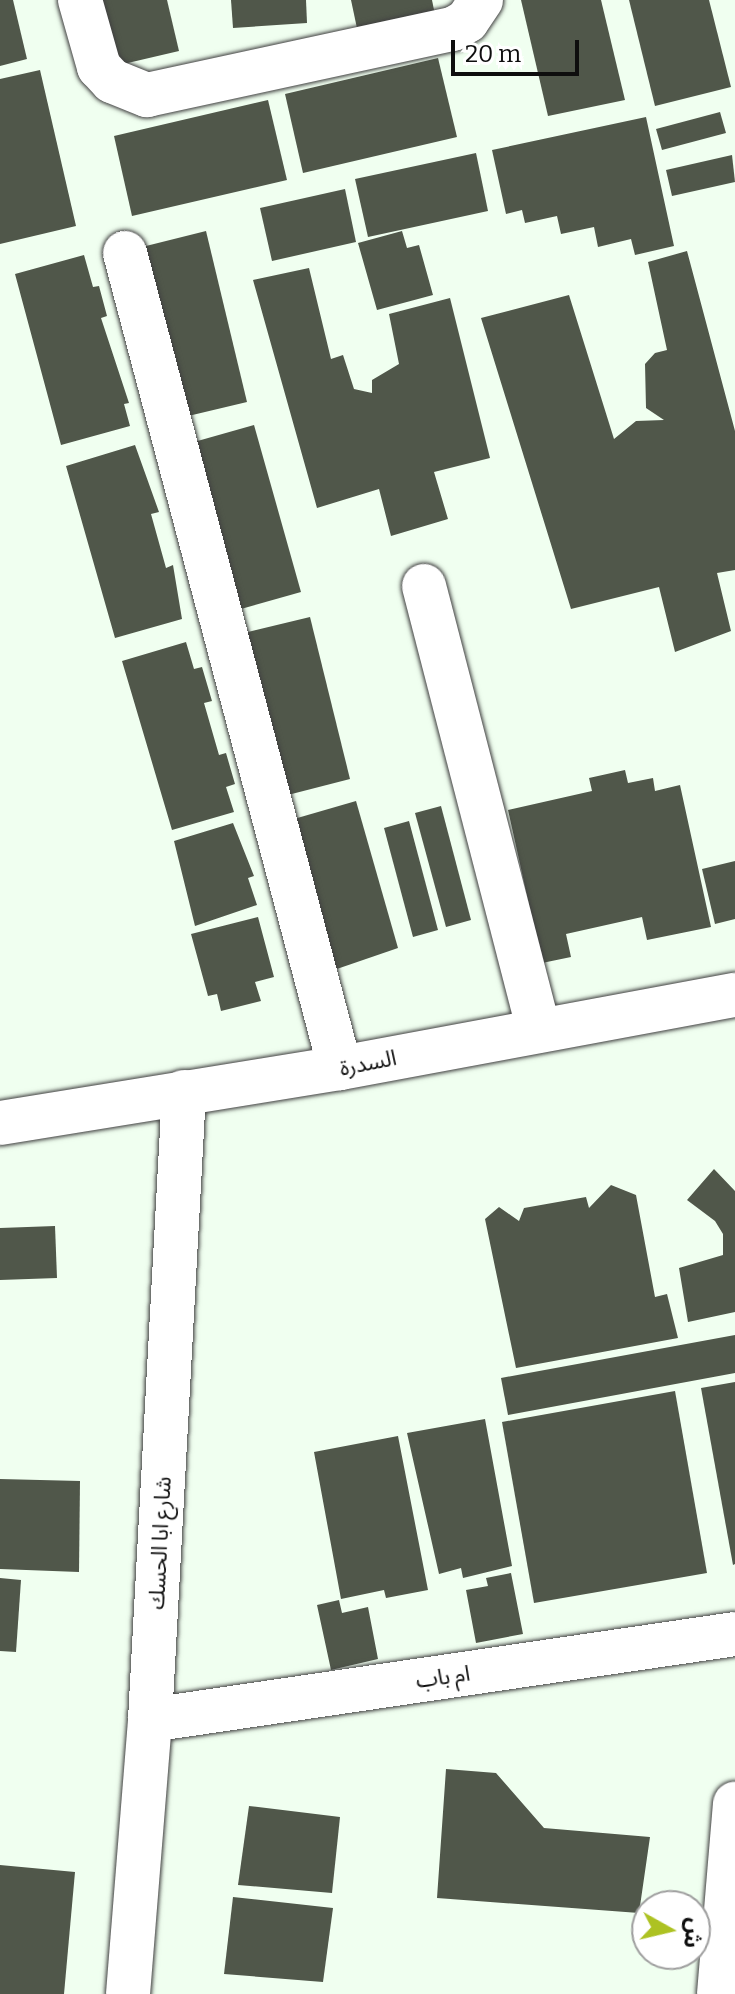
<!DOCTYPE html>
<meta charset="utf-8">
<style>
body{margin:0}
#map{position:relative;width:735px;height:1994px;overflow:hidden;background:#f0fff0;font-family:Bitter,"Noto Sans Arabic",serif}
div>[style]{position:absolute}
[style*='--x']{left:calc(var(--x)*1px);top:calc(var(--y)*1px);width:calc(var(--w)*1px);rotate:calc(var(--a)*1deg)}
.building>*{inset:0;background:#50574a}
.roads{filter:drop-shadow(0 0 2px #414141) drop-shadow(0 0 2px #414141)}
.minor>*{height:44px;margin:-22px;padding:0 22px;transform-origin:22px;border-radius:22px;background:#fff}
span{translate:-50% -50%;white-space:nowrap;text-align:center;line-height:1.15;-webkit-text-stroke:8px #fff;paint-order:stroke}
.street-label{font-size:22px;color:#0e0e0e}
.north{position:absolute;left:631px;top:1890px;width:80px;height:80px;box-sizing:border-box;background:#fff;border:2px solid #9f9f9f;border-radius:50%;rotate:98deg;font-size:22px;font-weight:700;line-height:32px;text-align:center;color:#0e0e0e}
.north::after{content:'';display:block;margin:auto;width:28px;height:36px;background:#adc222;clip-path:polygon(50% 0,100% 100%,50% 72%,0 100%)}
.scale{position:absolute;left:451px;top:40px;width:128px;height:36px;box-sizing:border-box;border:4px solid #0e0e0e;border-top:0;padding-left:10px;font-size:24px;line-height:28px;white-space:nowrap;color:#0e0e0e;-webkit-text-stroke:6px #fff;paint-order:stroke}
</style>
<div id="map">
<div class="building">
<div style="clip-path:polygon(0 0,13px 0,27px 59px,0 66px)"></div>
<div style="clip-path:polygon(86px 0,167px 0,179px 51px,102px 69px)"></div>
<div style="clip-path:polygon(231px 0,306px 0,307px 23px,233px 28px)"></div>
<div style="clip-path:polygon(351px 0,432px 0,435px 15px,358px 33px)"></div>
<div style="clip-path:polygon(521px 0,601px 0,625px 100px,548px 116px)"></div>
<div style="clip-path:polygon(629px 0,709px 0,731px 87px,655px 106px)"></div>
<div style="clip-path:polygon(438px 58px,457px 137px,303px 173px,285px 94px)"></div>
<div style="clip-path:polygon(40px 70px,76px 226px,0 244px,0 79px)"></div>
<div style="clip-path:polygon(268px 100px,287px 180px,132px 216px,114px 136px)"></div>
<div style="clip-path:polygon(720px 112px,726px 133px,662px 150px,656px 129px)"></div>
<div style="clip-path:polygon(646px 117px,674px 246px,635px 255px,631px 239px,598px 247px,594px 227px,561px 234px,557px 216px,525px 223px,522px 210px,506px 214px,492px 150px)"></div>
<div style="clip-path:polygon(476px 153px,488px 211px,368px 237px,355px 179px)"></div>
<div style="clip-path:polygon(732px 155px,735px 182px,672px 196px,666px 170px)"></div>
<div style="clip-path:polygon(345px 189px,356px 242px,272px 261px,260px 208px)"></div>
<div style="clip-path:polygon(206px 231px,247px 402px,184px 417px,142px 247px)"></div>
<div style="clip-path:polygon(402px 231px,407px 248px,419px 245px,433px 295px,377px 310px,358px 243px)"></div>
<div style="clip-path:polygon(687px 251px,735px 431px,735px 570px,717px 573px,731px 631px,675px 652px,659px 587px,571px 609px,481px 318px,569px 295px,614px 439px,636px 421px,664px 420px,646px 408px,645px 364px,655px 353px,667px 350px,648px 262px)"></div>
<div style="clip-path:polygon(84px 255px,93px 287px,99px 286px,107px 316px,101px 318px,129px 403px,124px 404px,130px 426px,61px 445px,15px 274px)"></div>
<div style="clip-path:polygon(309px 268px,331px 359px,343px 355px,354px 389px,372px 393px,372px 380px,399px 364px,389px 314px,450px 298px,490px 458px,434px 472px,448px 519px,391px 536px,379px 489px,317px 508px,253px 280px)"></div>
<div style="clip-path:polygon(254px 425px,301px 592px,241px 609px,194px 442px)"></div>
<div style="clip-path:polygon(135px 445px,159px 512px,151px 514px,166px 568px,173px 565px,182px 619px,115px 638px,66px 466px)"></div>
<div style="clip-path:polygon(310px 617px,350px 779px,280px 797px,240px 634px)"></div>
<div style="clip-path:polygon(186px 642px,194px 669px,202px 667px,212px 701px,204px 703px,219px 755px,226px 753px,235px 784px,226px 787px,234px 812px,172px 830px,122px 661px)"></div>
<div style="clip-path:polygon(625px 770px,628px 783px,653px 778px,655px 791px,680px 785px,711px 927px,647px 940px,642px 917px,566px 934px,571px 957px,542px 963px,508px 810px,592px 791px,589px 778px)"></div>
<div style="clip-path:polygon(356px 801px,398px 948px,331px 971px,287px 821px)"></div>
<div style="clip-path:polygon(441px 806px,471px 920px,446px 927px,415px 813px)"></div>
<div style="clip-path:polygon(409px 821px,438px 930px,413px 937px,384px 828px)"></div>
<div style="clip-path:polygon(233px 823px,254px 876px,248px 878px,257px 905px,195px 926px,174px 841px)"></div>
<div style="clip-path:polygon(735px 861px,735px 919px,715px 924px,702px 869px)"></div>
<div style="clip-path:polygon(258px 917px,274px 977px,255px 982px,261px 1001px,221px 1011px,217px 994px,208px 996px,191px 934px)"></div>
<div style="clip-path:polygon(714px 1169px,735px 1191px,735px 1312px,688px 1322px,679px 1268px,723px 1255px,723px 1234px,715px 1221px,687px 1200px)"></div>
<div style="clip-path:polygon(611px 1185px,636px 1195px,655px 1297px,667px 1294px,678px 1338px,516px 1368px,485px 1219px,499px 1207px,519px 1221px,524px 1208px,586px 1197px,589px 1208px)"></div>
<div style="clip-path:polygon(55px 1226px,57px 1278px,0 1280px,0 1228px)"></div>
<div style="clip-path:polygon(735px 1335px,735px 1373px,508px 1415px,501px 1378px)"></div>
<div style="clip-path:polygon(735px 1382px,735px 1564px,733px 1565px,701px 1388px)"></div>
<div style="clip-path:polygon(675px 1391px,707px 1573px,534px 1603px,502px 1422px)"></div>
<div style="clip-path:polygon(485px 1419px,512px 1566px,463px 1578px,461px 1568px,439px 1574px,407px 1433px)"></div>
<div style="clip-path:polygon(398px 1436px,428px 1590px,386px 1598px,384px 1590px,341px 1599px,314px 1452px)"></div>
<div style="clip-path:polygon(0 1479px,80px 1481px,79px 1572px,0 1569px)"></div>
<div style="clip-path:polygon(511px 1573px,523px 1634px,476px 1643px,466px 1590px,488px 1586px,486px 1578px)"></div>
<div style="clip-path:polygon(0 1578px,21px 1580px,16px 1652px,0 1651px)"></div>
<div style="clip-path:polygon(339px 1600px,342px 1613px,368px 1607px,378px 1659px,331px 1670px,317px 1605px)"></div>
<div style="clip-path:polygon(446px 1769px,496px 1773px,544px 1828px,650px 1837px,639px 1913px,437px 1898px)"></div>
<div style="clip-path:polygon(249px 1806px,340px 1817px,332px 1893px,238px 1885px)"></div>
<div style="clip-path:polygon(0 1865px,75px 1872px,64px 1994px,0 1994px)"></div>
<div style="clip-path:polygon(233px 1897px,333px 1908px,323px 1982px,224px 1974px)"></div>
</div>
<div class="roads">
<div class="minor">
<div style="--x:80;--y:0;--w:70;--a:74.2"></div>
<div style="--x:99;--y:67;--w:19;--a:47"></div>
<div style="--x:112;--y:81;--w:38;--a:22"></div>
<div style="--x:147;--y:95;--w:313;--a:-12.2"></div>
<div style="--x:453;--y:29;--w:16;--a:-30"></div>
<div style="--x:467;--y:21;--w:25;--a:-56"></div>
<div style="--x:125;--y:253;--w:843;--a:75.22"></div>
<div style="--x:424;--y:586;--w:459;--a:75.5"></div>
<div style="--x:0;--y:1123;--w:344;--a:-9.2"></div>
<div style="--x:340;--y:1068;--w:402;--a:-10.5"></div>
<div style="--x:150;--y:1720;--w:591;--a:-8.36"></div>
<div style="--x:128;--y:1994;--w:275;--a:-85.4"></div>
<div style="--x:150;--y:1720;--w:629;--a:-86.9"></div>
<div style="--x:719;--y:1994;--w:191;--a:-85.2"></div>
</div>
</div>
<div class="street-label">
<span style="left:368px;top:1063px;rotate:-11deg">السدرة</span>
<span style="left:160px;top:1543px;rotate:-87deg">شارع ابا الحسك</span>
<span style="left:443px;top:1677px;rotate:-8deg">ام باب</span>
</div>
<div class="north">ش</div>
<div class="scale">20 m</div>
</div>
